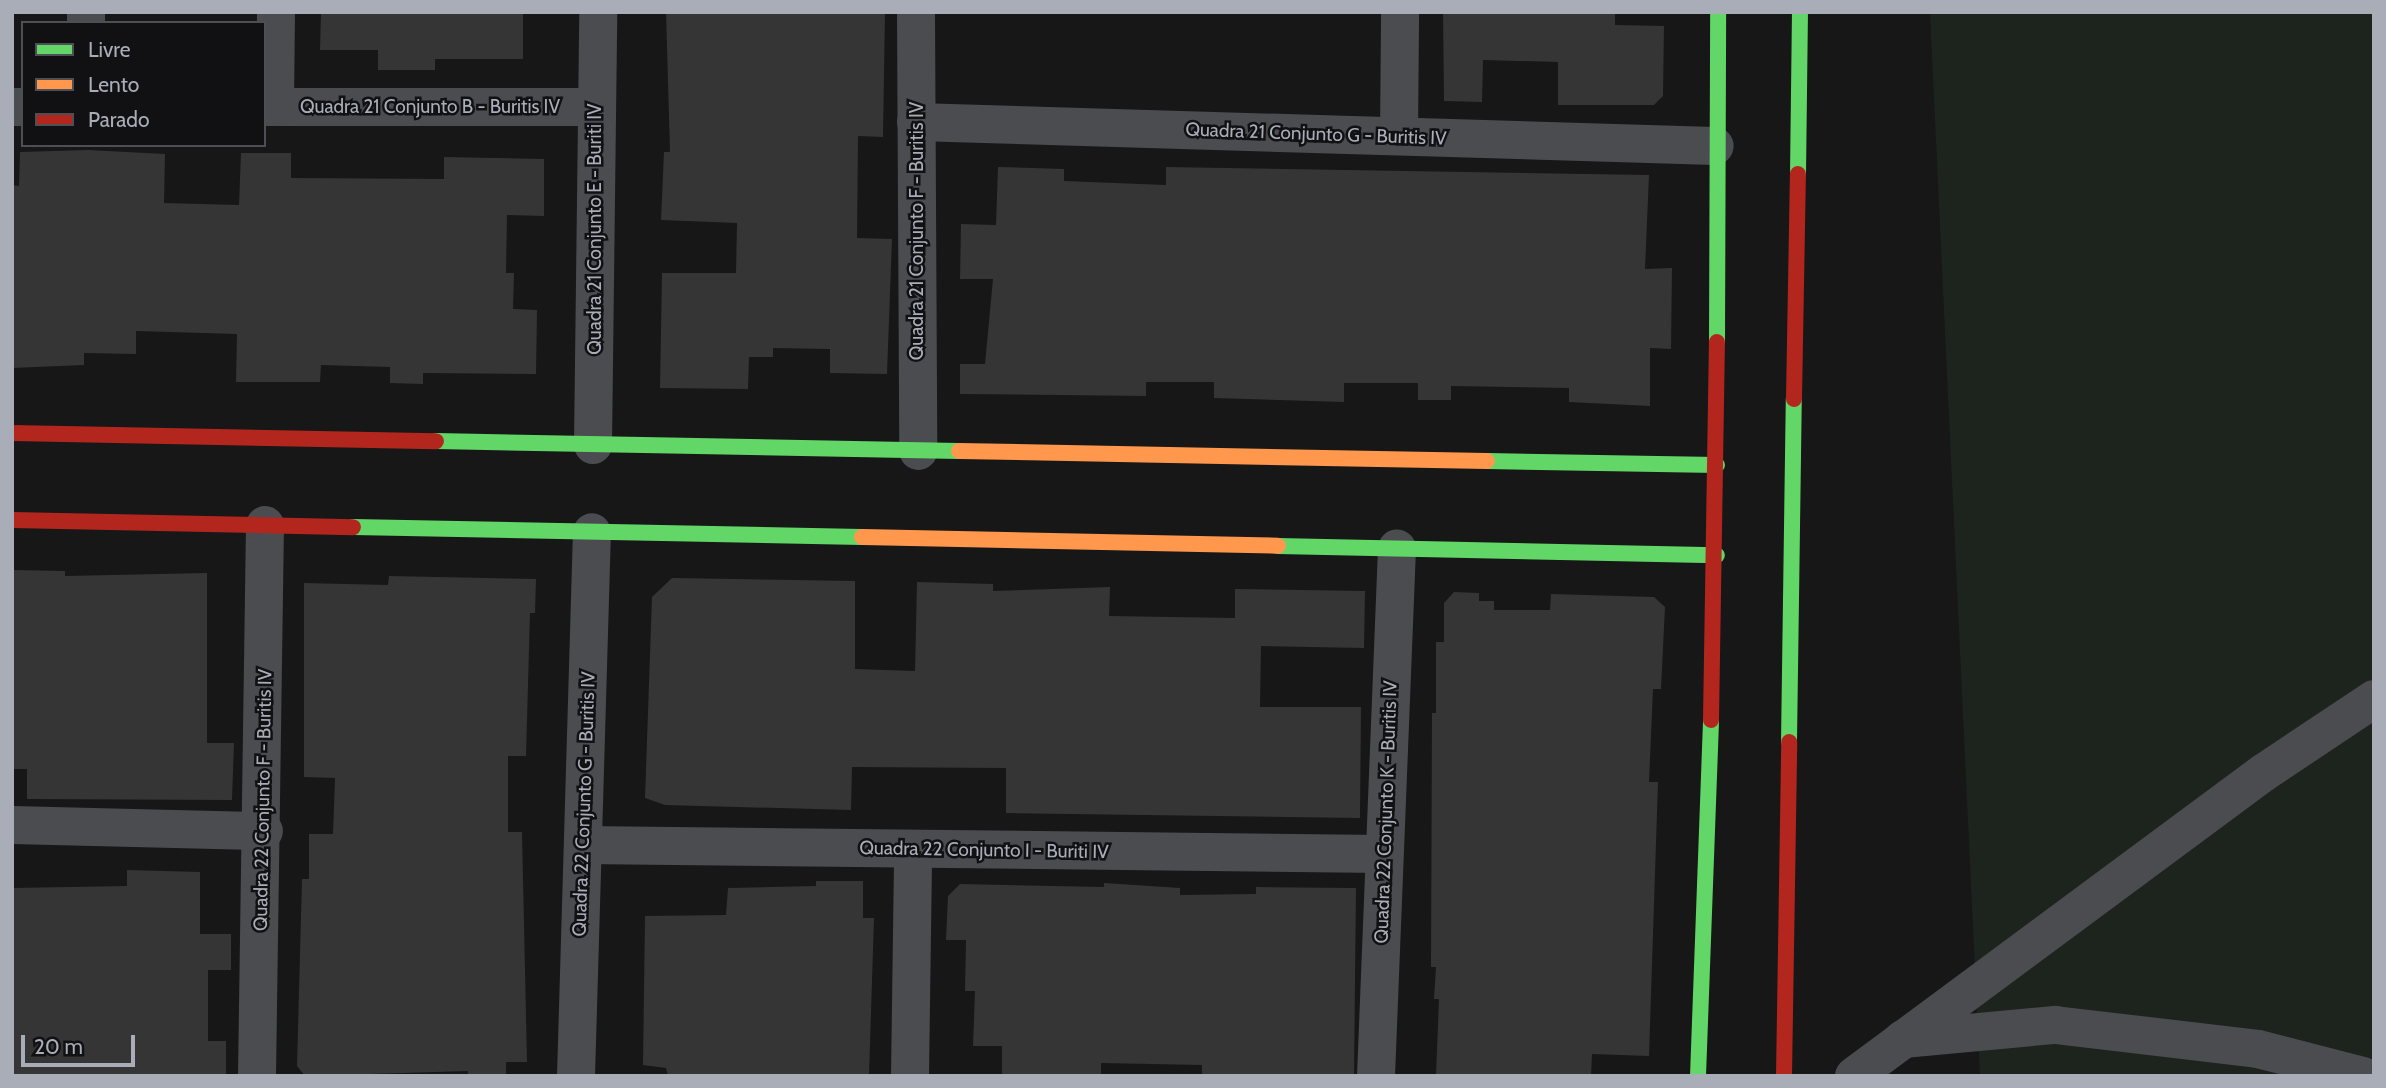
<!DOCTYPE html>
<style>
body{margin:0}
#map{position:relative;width:2386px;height:1088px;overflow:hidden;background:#171717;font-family:Cabin,sans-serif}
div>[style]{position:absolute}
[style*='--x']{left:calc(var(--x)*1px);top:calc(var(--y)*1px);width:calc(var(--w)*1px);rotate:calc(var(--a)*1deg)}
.green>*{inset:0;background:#1d241e}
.building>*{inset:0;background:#353536}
.street>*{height:38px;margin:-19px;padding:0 19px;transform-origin:19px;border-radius:19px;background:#4b4c50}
.fast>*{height:16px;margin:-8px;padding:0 8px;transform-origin:8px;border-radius:8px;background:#63d668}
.slow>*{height:16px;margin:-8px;padding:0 8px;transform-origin:8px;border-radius:8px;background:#ff974d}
.jam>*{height:16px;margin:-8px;padding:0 8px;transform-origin:8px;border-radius:8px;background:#b3261e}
span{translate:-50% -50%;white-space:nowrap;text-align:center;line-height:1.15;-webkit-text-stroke:5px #111113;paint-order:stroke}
.street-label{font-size:19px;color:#a8adb8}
.frame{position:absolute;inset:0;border:14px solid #a8adb8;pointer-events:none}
.legend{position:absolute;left:21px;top:21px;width:245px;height:126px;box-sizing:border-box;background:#111113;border:2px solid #4d4f55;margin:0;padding:9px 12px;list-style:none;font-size:21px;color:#a8adb8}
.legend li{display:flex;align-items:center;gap:14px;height:35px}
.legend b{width:35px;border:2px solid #4d4f55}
.scale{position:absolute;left:21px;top:1035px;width:114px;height:32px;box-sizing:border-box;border:4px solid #a8adb8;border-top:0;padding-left:9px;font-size:21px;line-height:24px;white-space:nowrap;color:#a8adb8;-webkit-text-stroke:5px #111113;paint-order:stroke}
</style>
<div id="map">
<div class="green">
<div style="clip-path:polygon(1930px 12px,2374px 12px,2374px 1076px,1980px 1076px)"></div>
</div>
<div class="building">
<div style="clip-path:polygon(321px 12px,523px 12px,523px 59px,435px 59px,435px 70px,378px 70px,378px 50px,320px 50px)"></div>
<div style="clip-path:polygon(666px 12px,885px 12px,883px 137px,858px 136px,857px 238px,892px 239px,887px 374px,830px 373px,830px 349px,773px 348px,773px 357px,749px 357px,748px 389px,660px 388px,662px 273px,736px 273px,737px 223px,661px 220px,664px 152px,670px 152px)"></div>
<div style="clip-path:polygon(1443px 12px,1615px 12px,1615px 25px,1664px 26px,1663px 96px,1654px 105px,1558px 105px,1558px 62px,1483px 60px,1482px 102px,1444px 101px)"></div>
<div style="clip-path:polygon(88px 150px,165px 154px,164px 203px,239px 205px,241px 153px,291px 153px,291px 178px,444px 179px,444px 157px,544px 159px,544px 216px,507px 215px,506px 273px,514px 273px,513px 309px,537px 310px,536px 374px,423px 373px,423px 384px,390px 383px,390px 367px,321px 365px,320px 382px,236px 382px,237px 334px,136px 331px,136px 354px,84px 353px,84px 365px,12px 368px,12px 185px,19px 186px,20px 152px)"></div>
<div style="clip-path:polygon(998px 167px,1064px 169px,1064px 181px,1166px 185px,1166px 167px,1649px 175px,1645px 269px,1672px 268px,1671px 349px,1650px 348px,1650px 406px,1569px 402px,1569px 388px,1451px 386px,1451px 400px,1418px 400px,1418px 383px,1344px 383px,1344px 402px,1214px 398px,1214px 382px,1146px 382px,1146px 396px,960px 394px,960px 364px,985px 364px,993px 279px,960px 279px,961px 224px,996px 225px)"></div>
<div style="clip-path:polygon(12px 570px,65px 571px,65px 576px,207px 573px,207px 743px,234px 743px,232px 800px,27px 799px,27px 769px,12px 769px)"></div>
<div style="clip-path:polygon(389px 576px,536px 579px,535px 613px,530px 613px,526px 756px,508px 756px,508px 832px,522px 832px,527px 1062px,506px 1062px,506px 1076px,468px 1076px,468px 1071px,305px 1076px,297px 1066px,302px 879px,309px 879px,309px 834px,333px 834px,335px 778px,304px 777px,304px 583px,388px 585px)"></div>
<div style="clip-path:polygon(672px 578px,855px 581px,855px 669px,915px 671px,917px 582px,993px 584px,993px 591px,1110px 587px,1109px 616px,1235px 618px,1235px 589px,1365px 591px,1364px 648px,1261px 646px,1260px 707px,1361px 707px,1360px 818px,1006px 813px,1006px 768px,852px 767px,851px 810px,665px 805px,645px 798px,652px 597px)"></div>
<div style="clip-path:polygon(1454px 592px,1479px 593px,1479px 601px,1494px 601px,1494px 610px,1550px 610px,1551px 594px,1654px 597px,1665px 607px,1661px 689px,1653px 689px,1649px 782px,1658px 782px,1649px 1056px,1592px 1054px,1591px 1076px,1436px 1076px,1439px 999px,1434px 999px,1436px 967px,1431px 967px,1432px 713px,1436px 713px,1436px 642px,1444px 642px,1444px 603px)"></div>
<div style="clip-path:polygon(127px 870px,200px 872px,200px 934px,231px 934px,231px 970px,208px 970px,208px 1041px,226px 1041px,226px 1076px,12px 1076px,12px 888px,127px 886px)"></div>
<div style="clip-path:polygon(816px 881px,863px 881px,863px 918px,874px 918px,869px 1076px,668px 1076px,666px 1068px,643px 1065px,645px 916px,726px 915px,728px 888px,816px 886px)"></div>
<div style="clip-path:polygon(1104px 883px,1180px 888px,1180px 895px,1256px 894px,1256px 887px,1356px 888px,1354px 1076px,1202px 1076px,1202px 1065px,1101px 1063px,1101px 1076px,1002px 1076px,1002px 1046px,973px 1046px,975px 991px,965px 991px,966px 940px,946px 940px,948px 896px,960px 884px,1104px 887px)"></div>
</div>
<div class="street">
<div style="--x:86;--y:12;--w:11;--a:90"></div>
<div style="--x:916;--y:12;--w:439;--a:89.7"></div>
<div style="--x:12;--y:107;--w:11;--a:0"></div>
<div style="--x:264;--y:107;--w:331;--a:0"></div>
<div style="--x:275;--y:107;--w:95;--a:-89.4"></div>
<div style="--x:916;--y:122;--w:799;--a:1.72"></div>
<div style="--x:1399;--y:136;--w:124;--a:-89.5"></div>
<div style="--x:593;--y:445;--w:433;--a:-89.3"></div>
<div style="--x:12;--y:825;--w:252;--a:1.4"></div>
<div style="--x:583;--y:845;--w:801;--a:0.64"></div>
<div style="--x:1903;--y:1039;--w:153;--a:-5.3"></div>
<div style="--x:2055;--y:1025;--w:204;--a:6.7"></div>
<div style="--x:2258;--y:1049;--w:108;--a:14.4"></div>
<div style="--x:257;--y:1076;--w:551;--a:-89.17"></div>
<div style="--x:576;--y:1076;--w:544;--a:-88.32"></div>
<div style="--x:910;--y:1076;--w:227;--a:-89.2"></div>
<div style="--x:1376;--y:1076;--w:528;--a:-87.72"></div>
<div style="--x:1854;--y:1076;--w:509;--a:-36.53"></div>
<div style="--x:2263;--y:773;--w:133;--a:-33.7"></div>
</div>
<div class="fast">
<div style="--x:1798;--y:174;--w:162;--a:-89.3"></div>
<div style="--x:1717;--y:342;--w:330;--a:-89.8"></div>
<div style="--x:436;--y:441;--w:523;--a:1.1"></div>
<div style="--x:1487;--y:461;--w:230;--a:1"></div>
<div style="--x:353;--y:527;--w:509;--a:1.13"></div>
<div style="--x:1278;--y:546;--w:439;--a:1.2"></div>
<div style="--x:1789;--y:742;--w:343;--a:-89.2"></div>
<div style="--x:1698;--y:1076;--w:356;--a:-87.9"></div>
</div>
<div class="slow">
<div style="--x:959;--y:451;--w:528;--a:1.09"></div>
<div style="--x:862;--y:537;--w:416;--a:1.2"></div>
</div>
<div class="jam">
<div style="--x:1794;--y:399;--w:225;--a:-89"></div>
<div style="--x:12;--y:433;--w:424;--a:1.1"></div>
<div style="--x:12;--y:520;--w:341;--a:1.2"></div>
<div style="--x:1711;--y:720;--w:378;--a:-89.1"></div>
<div style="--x:1784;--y:1076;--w:334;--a:-89.1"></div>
</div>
<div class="street-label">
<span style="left:430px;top:107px">Quadra 21 Conjunto B - Buritis IV</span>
<span style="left:1316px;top:134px;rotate:2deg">Quadra 21 Conjunto G - Buritis IV</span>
<span style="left:595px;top:229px;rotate:-90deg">Quadra 21 Conjunto E - Buriti IV</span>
<span style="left:917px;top:231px;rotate:-90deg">Quadra 21 Conjunto F - Buritis IV</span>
<span style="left:263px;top:800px;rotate:-89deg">Quadra 22 Conjunto F - Buritis IV</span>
<span style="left:584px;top:804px;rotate:-88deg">Quadra 22 Conjunto G - Buritis IV</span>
<span style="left:1386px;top:812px;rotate:-88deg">Quadra 22 Conjunto K - Buritis IV</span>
<span style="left:984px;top:850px;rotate:1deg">Quadra 22 Conjunto I - Buriti IV</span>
</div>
<div class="frame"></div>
<ul class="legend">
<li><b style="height:9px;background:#63d668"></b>Livre</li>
<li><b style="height:9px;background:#ff974d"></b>Lento</li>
<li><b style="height:9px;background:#b3261e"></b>Parado</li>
</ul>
<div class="scale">20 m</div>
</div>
